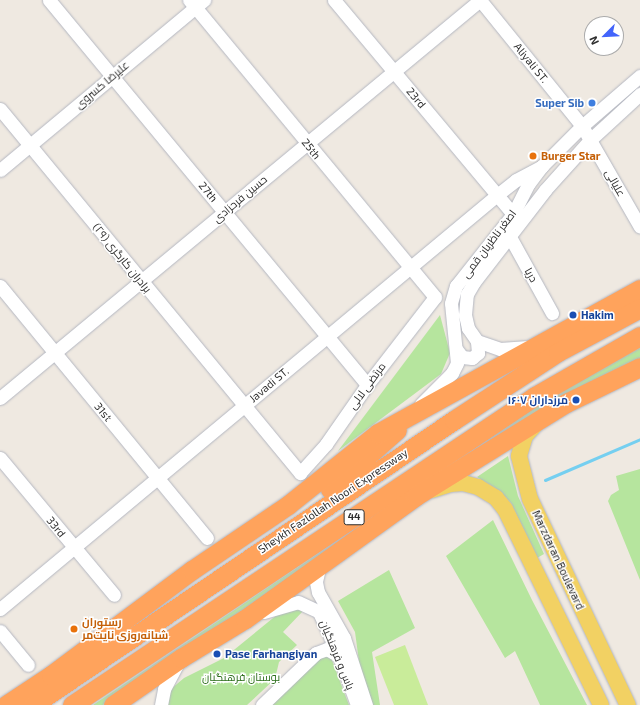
<!DOCTYPE html>
<meta charset="utf-8">
<style>
body{margin:0}
#map{position:relative;width:640px;height:705px;overflow:hidden;background:#efe9e1;font-family:"Exo 2",Cairo,sans-serif}
div>[style]{position:absolute}
[style*='--x']{left:calc(var(--x)*1px);top:calc(var(--y)*1px);width:calc(var(--w)*1px);rotate:calc(var(--a)*1deg)}
.green>*{inset:0;background:#b6e59e}
.pitch>*{inset:0;background:#c9ec9a}
.stream>*{height:3px;margin:-1.5px;padding:0 1.5px;transform-origin:1.5px;border-radius:1.5px;background:#75cff0}
.roads{filter:drop-shadow(0 0 1px #b4b7c1) drop-shadow(0 0 1px #b4b7c1)}
.minor>*{height:13px;margin:-6.5px;padding:0 6.5px;transform-origin:6.5px;border-radius:6.5px;background:#fff}
.major>*{height:16px;margin:-8px;padding:0 8px;transform-origin:8px;border-radius:8px;background:#f2d163}
.highway>*{height:19px;margin:-9.5px;padding:0 9.5px;transform-origin:9.5px;border-radius:9.5px;background:#ffa35c}
.dots>*{width:11px;height:11px;translate:-50% -50%;box-sizing:border-box;border:2px solid #fff;border-radius:50%}
span{translate:-50% -50%;white-space:nowrap;text-align:center;line-height:1.15;-webkit-text-stroke:3px #fff;paint-order:stroke}
.shield-label span{padding:1px 3px;background:#fff;border:1px solid;border-radius:3px;-webkit-text-stroke-width:0}
.shield-label{font-size:10px;color:#2e2e2e;font-weight:700}
.street-label{font-size:11px;color:#2e2e2e}
.shop-label{font-size:11px;color:#366cbe;font-weight:700}
.right{translate:-100% -50%;text-align:right}
.food-label{font-size:11px;color:#c56008;font-weight:700}
.left{translate:0 -50%;text-align:left}
.transit-label{font-size:11px;color:#164399;font-weight:700}
.park-label{font-size:11px;color:#2c6e1b}
.north{position:absolute;left:584px;top:16px;width:40px;height:40px;box-sizing:border-box;background:#fff;border:1px solid #ababab;border-radius:50%;rotate:246deg;font-size:11px;font-weight:700;line-height:16px;text-align:center;color:#2e2e2e}
.north::after{content:'';display:block;margin:auto;width:14px;height:18px;background:#4264fb;clip-path:polygon(50% 0,100% 100%,50% 72%,0 100%)}
</style>
<div id="map">
<div class="green">
<div style="clip-path:polygon(440px 315px,450px 353px,441px 374px,338px 451px)"></div>
<div style="clip-path:polygon(640px 348px,640px 361px,187px 648px,103px 705px,93px 705px,529px 412px,590px 374px)"></div>
<div style="clip-path:polygon(508px 456px,518px 496px,544px 554px,537px 558px,511px 503px,499px 491px,477px 477px)"></div>
<div style="clip-path:polygon(640px 469px,640px 580px,608px 501px,611px 495px,619px 490px,616px 476px)"></div>
<div style="clip-path:polygon(493px 520px,532px 600px,587px 705px,540px 705px,515px 651px,505px 658px,446px 556px)"></div>
<div style="clip-path:polygon(389px 570px,415px 628px,372px 652px,380px 705px,370px 705px,360px 669px,355px 632px,338px 601px)"></div>
<div style="clip-path:polygon(298px 608px,303px 611px,283px 632px,297px 645px,279px 662px,275px 679px,247px 705px,168px 705px,167px 696px,171px 689px,184px 678px,224px 658px,278px 614px)"></div>
<div style="clip-path:polygon(330px 655px,349px 705px,270px 705px,320px 657px)"></div>
</div>
<div class="pitch">
<div style="clip-path:polygon(405px 645px,428px 705px,394px 705px,375px 657px)"></div>
</div>
<div class="stream">
<div style="--x:545;--y:480;--w:103;--a:-23.3"></div>
</div>
<div class="roads">
<div class="minor">
<div style="--x:49;--y:0;--w:499;--a:50.4"></div>
<div style="--x:334;--y:0;--w:279;--a:50.1"></div>
<div style="--x:480;--y:0;--w:162;--a:51"></div>
<div style="--x:582;--y:126;--w:116;--a:60.1"></div>
<div style="--x:0;--y:109;--w:472;--a:50.5"></div>
<div style="--x:300;--y:473;--w:39;--a:-48"></div>
<div style="--x:326;--y:444;--w:72;--a:-55.2"></div>
<div style="--x:367;--y:385;--w:111;--a:-52.3"></div>
<div style="--x:435;--y:297;--w:386;--a:-129.6"></div>
<div style="--x:0;--y:170;--w:266;--a:-39.8"></div>
<div style="--x:510;--y:237;--w:87;--a:61.1"></div>
<div style="--x:0;--y:286;--w:326;--a:50.6"></div>
<div style="--x:528;--y:347;--w:28;--a:176"></div>
<div style="--x:500;--y:349;--w:24;--a:-161"></div>
<div style="--x:477;--y:341;--w:16;--a:-125"></div>
<div style="--x:468;--y:328;--w:13;--a:-103"></div>
<div style="--x:465;--y:315;--w:21;--a:-85"></div>
<div style="--x:467;--y:294;--w:14;--a:-60"></div>
<div style="--x:474;--y:282;--w:116;--a:-52.3"></div>
<div style="--x:545;--y:190;--w:69;--a:-48"></div>
<div style="--x:591;--y:139;--w:67;--a:-42.6"></div>
<div style="--x:456;--y:349;--w:10;--a:53"></div>
<div style="--x:462;--y:357;--w:10;--a:6"></div>
<div style="--x:472;--y:358;--w:8;--a:-40"></div>
<div style="--x:478;--y:353;--w:12;--a:-95"></div>
<div style="--x:0;--y:398;--w:624;--a:-39.66"></div>
<div style="--x:421;--y:404;--w:44;--a:-45"></div>
<div style="--x:452;--y:373;--w:11;--a:-63"></div>
<div style="--x:457;--y:363;--w:60;--a:-95.7"></div>
<div style="--x:451;--y:303;--w:18;--a:-74"></div>
<div style="--x:456;--y:286;--w:92;--a:-51.6"></div>
<div style="--x:513;--y:214;--w:35;--a:-63"></div>
<div style="--x:529;--y:183;--w:21;--a:-53"></div>
<div style="--x:542;--y:166;--w:57;--a:-45"></div>
<div style="--x:582;--y:126;--w:77;--a:-40.8"></div>
<div style="--x:0;--y:458;--w:178;--a:50.2"></div>
<div style="--x:320;--y:564;--w:18;--a:103"></div>
<div style="--x:316;--y:582;--w:10;--a:79"></div>
<div style="--x:318;--y:592;--w:53;--a:60.5"></div>
<div style="--x:344;--y:638;--w:71;--a:71.8"></div>
<div style="--x:0;--y:609;--w:647;--a:-39.79"></div>
<div style="--x:497;--y:195;--w:24;--a:-38"></div>
<div style="--x:516;--y:180;--w:30;--a:-28"></div>
<div style="--x:264;--y:612;--w:35;--a:-16"></div>
<div style="--x:298;--y:602;--w:23;--a:25"></div>
<div style="--x:319;--y:612;--w:48;--a:65.6"></div>
<div style="--x:339;--y:656;--w:52;--a:69.8"></div>
<div style="--x:0;--y:631;--w:44;--a:50.5"></div>
<div style="--x:161;--y:705;--w:16;--a:-79"></div>
<div style="--x:164;--y:689;--w:32;--a:-62"></div>
<div style="--x:262;--y:705;--w:75;--a:-43.9"></div>
<div style="--x:316;--y:653;--w:12;--a:-20"></div>
<div style="--x:327;--y:649;--w:14;--a:30"></div>
</div>
<div class="major">
<div style="--x:536;--y:424;--w:16;--a:133"></div>
<div style="--x:525;--y:436;--w:21;--a:107"></div>
<div style="--x:519;--y:456;--w:44;--a:75.7"></div>
<div style="--x:530;--y:499;--w:228;--a:64.6"></div>
<div style="--x:432;--y:490;--w:19;--a:-18"></div>
<div style="--x:450;--y:484;--w:13;--a:-4"></div>
<div style="--x:463;--y:483;--w:16;--a:15"></div>
<div style="--x:478;--y:487;--w:21;--a:31"></div>
<div style="--x:496;--y:498;--w:14;--a:51"></div>
<div style="--x:505;--y:509;--w:218;--a:63.9"></div>
</div>
<div class="highway">
<div style="--x:330;--y:489;--w:89;--a:-41.4"></div>
<div style="--x:6;--y:705;--w:54;--a:-33.7"></div>
<div style="--x:51;--y:675;--w:176;--a:-36.7"></div>
<div style="--x:192;--y:570;--w:116;--a:-34.1"></div>
<div style="--x:288;--y:505;--w:115;--a:-38.7"></div>
<div style="--x:378;--y:433;--w:299;--a:-28.8"></div>
<div style="--x:33;--y:705;--w:508;--a:-34.1"></div>
<div style="--x:454;--y:420;--w:124;--a:-33.2"></div>
<div style="--x:558;--y:352;--w:93;--a:-28.2"></div>
<div style="--x:72;--y:705;--w:557;--a:-33.72"></div>
<div style="--x:535;--y:396;--w:121;--a:-29.7"></div>
<div style="--x:113;--y:705;--w:83;--a:-34.7"></div>
<div style="--x:181;--y:658;--w:75;--a:-31.4"></div>
<div style="--x:245;--y:619;--w:211;--a:-35.7"></div>
<div style="--x:416;--y:496;--w:176;--a:-31.8"></div>
<div style="--x:566;--y:403;--w:82;--a:-25.9"></div>
</div>
</div>
<div class="dots">
<div style="left:592px;top:103px;background:#3f7fe0"></div>
<div style="left:533px;top:156px;background:#e8710a"></div>
<div style="left:573px;top:315px;background:#1a4fb4"></div>
<div style="left:576px;top:400px;background:#1a4fb4"></div>
<div style="left:74px;top:629px;background:#e8710a"></div>
<div style="left:217px;top:654px;background:#1a4fb4"></div>
</div>
<div class="shield-label">
<span style="left:354px;top:517px">44</span>
</div>
<div class="street-label">
<span style="left:531px;top:63px;rotate:51deg">Aliyali ST.</span>
<span style="left:102px;top:85px;rotate:-40deg">علیرضا کسروی</span>
<span style="left:416px;top:98px;rotate:50deg">23rd</span>
<span style="left:311px;top:149px;rotate:51deg">25th</span>
<span style="left:615px;top:183px;rotate:61deg">علیالی</span>
<span style="left:208px;top:192px;rotate:50deg">27th</span>
<span style="left:240px;top:199px;rotate:-40deg">حسین فرحزادی</span>
<span style="left:489px;top:244px;rotate:-53deg">اصغر ناظریان قمی</span>
<span style="left:122px;top:258px;rotate:51deg">برادران کارگری (۲۹)</span>
<span style="left:531px;top:275px;rotate:61deg">دریا</span>
<span style="left:269px;top:385px;rotate:-40deg">Javadi ST.</span>
<span style="left:367px;top:386px;rotate:-54deg">مرتضی لالی</span>
<span style="left:103px;top:412px;rotate:51deg">31st</span>
<span style="left:333px;top:501px;rotate:-34deg">Sheykh Fazlollah Noori Expressway</span>
<span style="left:56px;top:527px;rotate:51deg">33rd</span>
<span style="left:558px;top:560px;rotate:65deg">Marzdaran Boulevard</span>
<span style="left:337px;top:655px;rotate:68deg">پاس و فرهنگیان</span>
</div>
<div class="shop-label">
<span class="right" style="left:584px;top:103px">Super Sib</span>
</div>
<div class="food-label">
<span class="left" style="left:541px;top:156px">Burger Star</span>
<span class="left" style="left:82px;top:629px">رستوران<br>شبانه‌روزی نایت‌مر</span>
</div>
<div class="transit-label">
<span class="left" style="left:581px;top:315px">Hakim</span>
<span class="right" style="left:568px;top:400px">مرزداران ۱۶۰۷</span>
<span class="left" style="left:225px;top:654px">Pase Farhangiyan</span>
</div>
<div class="park-label">
<span style="left:241px;top:677px">بوستان فرهنگیان</span>
</div>
<div class="north">N</div>
</div>
